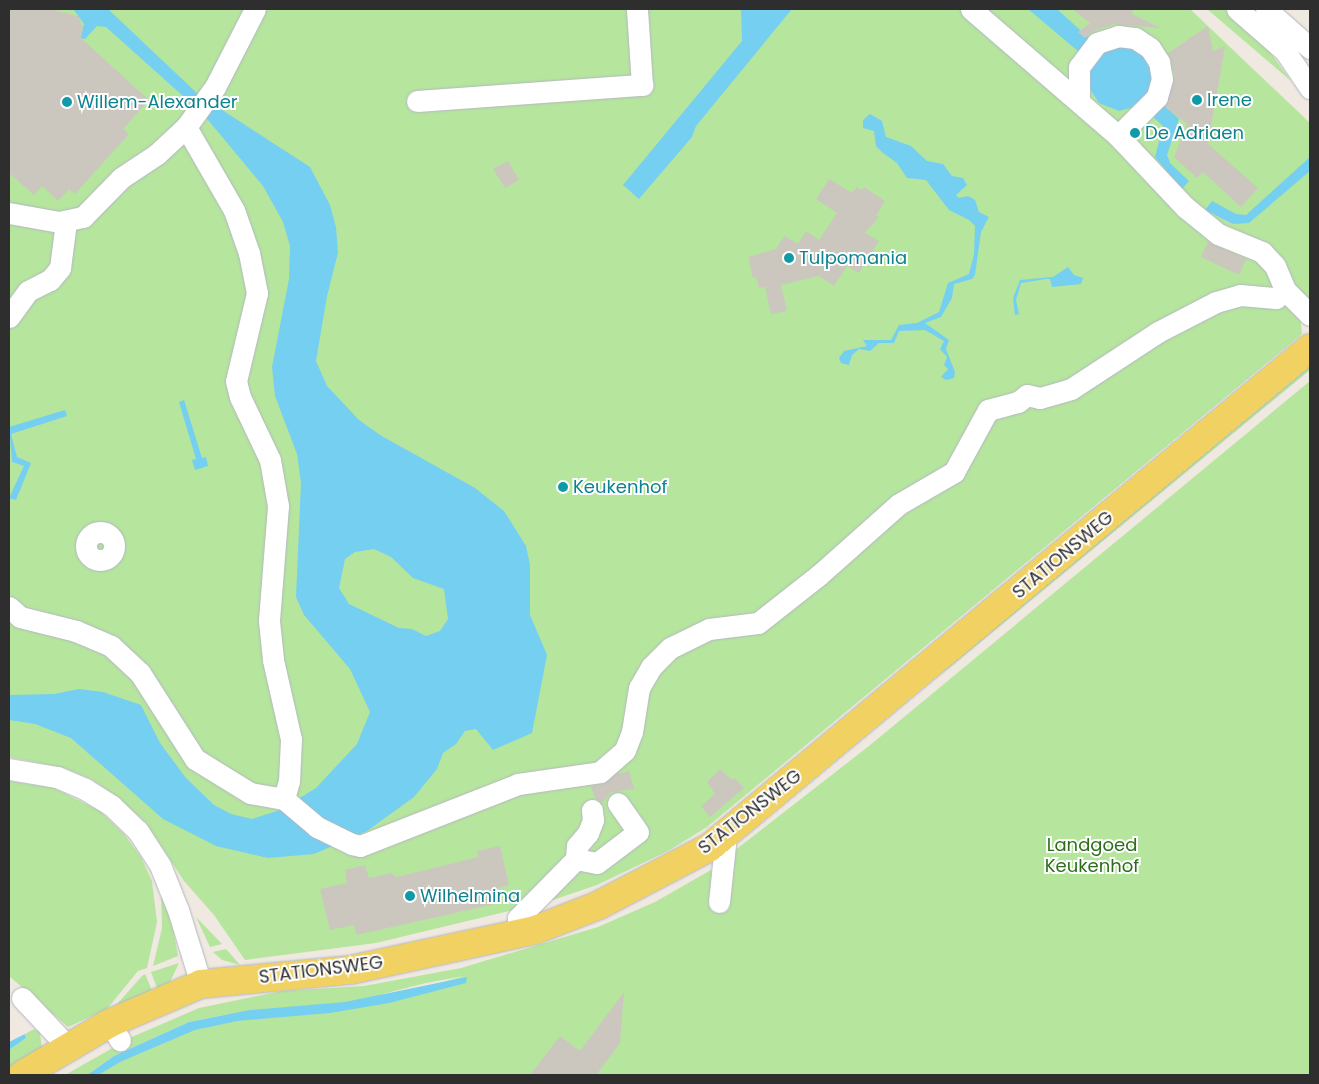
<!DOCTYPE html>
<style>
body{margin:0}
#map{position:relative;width:1319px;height:1084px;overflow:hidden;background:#efe9e1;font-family:Poppins,sans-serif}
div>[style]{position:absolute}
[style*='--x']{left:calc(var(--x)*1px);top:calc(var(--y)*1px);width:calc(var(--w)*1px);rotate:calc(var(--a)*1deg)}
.green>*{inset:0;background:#b6e59e}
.water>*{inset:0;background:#75cff0}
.building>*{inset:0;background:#cbc7bf}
.roads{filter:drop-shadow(0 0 1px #b4b7c1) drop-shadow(0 0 1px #b4b7c1)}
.minor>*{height:21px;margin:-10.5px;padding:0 10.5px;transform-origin:10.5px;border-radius:10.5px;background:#fff}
.minor>.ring{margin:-10.5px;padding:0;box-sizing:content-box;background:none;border:21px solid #fff;border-radius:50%}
.major>*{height:28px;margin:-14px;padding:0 14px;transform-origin:14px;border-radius:14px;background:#f2d163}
.dots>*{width:14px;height:14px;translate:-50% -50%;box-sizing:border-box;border:2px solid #fff;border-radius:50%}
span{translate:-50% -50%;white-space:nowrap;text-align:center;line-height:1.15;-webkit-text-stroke:4px #fff;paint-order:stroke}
.culture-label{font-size:18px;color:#0d838f}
.left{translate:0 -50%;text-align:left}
.street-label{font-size:18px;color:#2e2e2e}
.park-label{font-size:18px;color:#2c6e1b}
.frame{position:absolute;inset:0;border:10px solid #2e2e2e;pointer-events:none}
</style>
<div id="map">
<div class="green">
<div style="clip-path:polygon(9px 9px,1190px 9px,1310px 123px,1310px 306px,1300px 314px,1302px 334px,707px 827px,668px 851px,597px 885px,547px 902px,376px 943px,245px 960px,214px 915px,184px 881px,146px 823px,116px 796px,91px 779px,64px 768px,9px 757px)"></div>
<div style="clip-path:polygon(1207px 9px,1225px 9px,1269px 51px,1291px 81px)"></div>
<div style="clip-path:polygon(1310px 362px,1310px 370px,950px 667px,880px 720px)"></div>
<div style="clip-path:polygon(evenodd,1310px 381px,1310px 1075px,65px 1075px,132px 1037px,199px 1008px,282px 991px,364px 986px,461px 968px,598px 927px,655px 902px,711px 870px,714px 885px,734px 851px,869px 746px,1310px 381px,464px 976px,408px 992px,379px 995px,426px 983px,464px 976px,1310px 381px,229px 1014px,91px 1072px,114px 1056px,189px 1022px,229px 1014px)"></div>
<div style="clip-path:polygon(9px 781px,54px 788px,100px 811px,124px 834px,141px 857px,152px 881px,157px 922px,147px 968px,138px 971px,107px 1009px,68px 1027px,9px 976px)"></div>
<div style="clip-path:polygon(161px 891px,172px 922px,178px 956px,153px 966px,162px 928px)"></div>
<div style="clip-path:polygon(196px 917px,222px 944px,210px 947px)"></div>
<div style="clip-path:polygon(226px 949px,240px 965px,222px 960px,213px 952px)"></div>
<div style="clip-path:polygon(179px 963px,170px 982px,158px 991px,151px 972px)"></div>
<div style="clip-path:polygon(145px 974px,153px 993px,110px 1012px,142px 976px)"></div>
<div style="clip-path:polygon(38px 1022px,43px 1054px,9px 1075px,9px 1050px,26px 1038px,25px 1034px,34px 1029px,37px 1031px)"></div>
</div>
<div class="water">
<div style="clip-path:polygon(evenodd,73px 9px,108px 9px,199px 95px,310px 167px,330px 205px,336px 227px,338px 253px,327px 296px,316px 361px,327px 386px,359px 420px,380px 435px,475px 488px,504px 511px,526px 546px,530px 565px,530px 615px,547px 655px,532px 733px,493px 750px,476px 729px,465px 731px,456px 744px,443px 753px,437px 769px,414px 797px,367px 831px,314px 854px,268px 858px,216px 846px,163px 819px,71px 738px,35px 724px,9px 720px,9px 695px,54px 694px,79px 689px,103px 692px,141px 705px,160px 743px,186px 778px,214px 805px,231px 814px,252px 819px,280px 810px,316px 788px,357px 744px,370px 712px,350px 669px,304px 615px,296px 597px,301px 483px,297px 454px,275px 396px,272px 367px,289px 279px,290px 246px,283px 222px,263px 186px,203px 114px,106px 27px,97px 26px,85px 39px,80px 38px,84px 24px,73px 9px,374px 549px,391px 557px,413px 578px,444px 589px,448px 619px,440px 631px,426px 636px,412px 629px,399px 628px,349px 604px,339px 588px,345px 559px,355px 552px,374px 549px)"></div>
<div style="clip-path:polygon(741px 9px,792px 9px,696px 126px,692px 137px,639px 199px,623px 185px,742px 41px)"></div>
<div style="clip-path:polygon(1028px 9px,1057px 9px,1102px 50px,1122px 44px,1143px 52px,1154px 71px,1151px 93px,1179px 119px,1167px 155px,1170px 163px,1189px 181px,1182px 189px,1155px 157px,1163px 126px,1140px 105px,1119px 111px,1099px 103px,1088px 86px,1091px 62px)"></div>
<div style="clip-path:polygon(870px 114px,882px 121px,886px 137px,911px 146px,927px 161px,943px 164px,952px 176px,963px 178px,967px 185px,956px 195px,959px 198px,968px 196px,975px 200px,979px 212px,989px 217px,981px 232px,975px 275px,972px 279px,954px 284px,952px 298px,941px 317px,925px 323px,949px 340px,946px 349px,955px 372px,954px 378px,946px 380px,941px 377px,948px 369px,944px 365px,947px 357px,940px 349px,944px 341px,925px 330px,899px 331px,894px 343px,879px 343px,870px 351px,859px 349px,852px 355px,849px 365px,841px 363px,839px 358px,844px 351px,867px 346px,863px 340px,891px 340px,899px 325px,917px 323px,939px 312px,948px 283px,969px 274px,974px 254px,975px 226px,969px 220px,949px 210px,926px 180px,907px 178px,897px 163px,883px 153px,876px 146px,874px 131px,863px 128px,863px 120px)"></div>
<div style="clip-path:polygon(1310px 157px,1310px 171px,1249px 223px,1233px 224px,1205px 210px,1212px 201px,1236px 214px,1246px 215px)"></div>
<div style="clip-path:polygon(1068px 267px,1074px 275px,1083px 278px,1081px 284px,1052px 287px,1050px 279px,1046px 279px,1021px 283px,1016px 300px,1019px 314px,1015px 315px,1013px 298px,1020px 280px,1053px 277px)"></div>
<div style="clip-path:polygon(184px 400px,202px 458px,206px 457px,208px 466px,195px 470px,192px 460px,196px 459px,179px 402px)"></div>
<div style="clip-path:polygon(65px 410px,67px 416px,11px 434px,17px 457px,31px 463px,16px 500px,9px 498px,24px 466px,12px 462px,9px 427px)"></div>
<div style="clip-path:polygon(467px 977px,466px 983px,389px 1003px,330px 1013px,237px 1021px,195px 1030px,122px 1061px,98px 1075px,87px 1075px,114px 1056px,189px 1022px,250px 1010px,345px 1002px)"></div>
<div style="clip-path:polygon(25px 1034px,26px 1038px,9px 1050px,9px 1042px)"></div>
</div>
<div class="building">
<div style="clip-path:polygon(9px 9px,51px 9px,78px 16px,83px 28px,81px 38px,149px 100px,123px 129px,129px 134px,75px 194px,69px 189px,58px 201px,42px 186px,34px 195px,9px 173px)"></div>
<div style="clip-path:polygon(1072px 9px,1133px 9px,1132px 14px,1160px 28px,1114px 24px,1093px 31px,1085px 38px,1078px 32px,1090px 23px)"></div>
<div style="clip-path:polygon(1208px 26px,1213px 51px,1225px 46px,1208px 144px,1258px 188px,1241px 207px,1203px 172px,1197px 178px,1174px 157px,1187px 124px,1165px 107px,1175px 75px,1168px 53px)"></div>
<div style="clip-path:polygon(508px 161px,519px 180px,505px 188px,493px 169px)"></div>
<div style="clip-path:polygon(829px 179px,852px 193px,857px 187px,862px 190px,864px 187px,885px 201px,876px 215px,879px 217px,865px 233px,879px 241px,859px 273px,847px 266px,834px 286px,819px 276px,781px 285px,787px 311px,771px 314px,765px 287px,759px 288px,756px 277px,753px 278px,748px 257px,776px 249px,784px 236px,798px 244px,806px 231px,819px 240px,837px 213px,816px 199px)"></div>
<div style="clip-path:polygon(1208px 242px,1246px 259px,1239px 275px,1201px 257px)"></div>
<div style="clip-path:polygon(720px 769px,732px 780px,735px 778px,744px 788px,710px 817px,701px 806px,715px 794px,707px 782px)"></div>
<div style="clip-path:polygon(629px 771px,634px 789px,611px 792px,602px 803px,595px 798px,591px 786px,602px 784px,617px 774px)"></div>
<div style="clip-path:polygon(500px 846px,509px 885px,496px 889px,499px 903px,356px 935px,354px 925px,330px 930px,320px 889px,347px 883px,345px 870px,365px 865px,369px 878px,391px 873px,397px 877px,478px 857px,477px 851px)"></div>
<div style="clip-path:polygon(624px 992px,620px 1043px,596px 1075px,530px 1075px,560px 1036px,580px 1051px)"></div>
</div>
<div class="roads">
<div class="minor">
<div style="--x:255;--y:9;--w:88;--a:117.1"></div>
<div style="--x:215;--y:87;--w:49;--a:125.9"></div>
<div style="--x:186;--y:127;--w:96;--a:60"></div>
<div style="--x:234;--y:210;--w:46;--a:70.8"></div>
<div style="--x:249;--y:253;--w:41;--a:78.7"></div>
<div style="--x:257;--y:293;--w:90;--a:103.4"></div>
<div style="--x:236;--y:381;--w:16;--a:76"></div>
<div style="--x:240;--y:397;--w:70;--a:64.5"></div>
<div style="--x:270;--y:460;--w:47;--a:80.1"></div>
<div style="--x:278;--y:506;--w:115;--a:94.5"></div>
<div style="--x:269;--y:621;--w:39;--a:84"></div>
<div style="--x:273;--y:660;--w:81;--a:77.2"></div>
<div style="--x:291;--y:739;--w:42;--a:92.7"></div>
<div style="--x:289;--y:781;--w:19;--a:106"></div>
<div style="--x:284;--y:799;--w:43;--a:40.3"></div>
<div style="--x:317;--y:827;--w:39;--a:26"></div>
<div style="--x:352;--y:844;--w:8;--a:14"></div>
<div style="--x:360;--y:846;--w:170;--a:-21.4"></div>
<div style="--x:518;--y:784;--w:83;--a:-8.3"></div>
<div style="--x:600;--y:772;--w:33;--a:-41"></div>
<div style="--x:625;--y:750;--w:19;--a:-69"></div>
<div style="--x:632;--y:732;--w:45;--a:-81"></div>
<div style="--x:639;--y:688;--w:24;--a:-60"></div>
<div style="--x:651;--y:667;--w:27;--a:-45"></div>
<div style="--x:670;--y:648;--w:43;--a:-26"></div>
<div style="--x:709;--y:629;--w:49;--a:-7"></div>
<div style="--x:758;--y:623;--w:78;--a:-38.2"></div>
<div style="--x:819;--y:575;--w:107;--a:-41.6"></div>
<div style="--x:899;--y:504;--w:64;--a:-30.2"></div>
<div style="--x:954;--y:472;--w:71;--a:-61.3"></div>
<div style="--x:988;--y:410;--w:31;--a:-15"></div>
<div style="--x:1018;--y:402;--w:11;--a:-38"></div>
<div style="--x:1027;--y:395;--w:13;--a:13"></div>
<div style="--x:1040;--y:398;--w:32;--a:-16"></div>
<div style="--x:1071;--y:389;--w:104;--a:-33.2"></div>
<div style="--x:1158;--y:332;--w:65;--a:-27.3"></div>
<div style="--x:1216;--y:302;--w:25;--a:-16"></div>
<div style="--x:1240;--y:295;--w:36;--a:5"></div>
<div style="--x:1276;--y:298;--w:12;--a:-42"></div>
<div style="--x:971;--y:9;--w:194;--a:40.8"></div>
<div style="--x:1118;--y:136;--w:98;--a:46.7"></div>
<div style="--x:1185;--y:207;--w:43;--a:39.3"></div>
<div style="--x:1218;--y:234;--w:48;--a:22.2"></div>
<div style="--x:1262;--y:252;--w:19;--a:47"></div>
<div style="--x:1275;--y:266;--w:26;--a:67"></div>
<div style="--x:1285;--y:290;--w:35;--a:45"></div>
<div style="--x:1237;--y:9;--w:64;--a:41.2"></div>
<div style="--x:1285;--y:51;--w:45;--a:56"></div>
<div style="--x:1266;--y:9;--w:59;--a:41.6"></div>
<div style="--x:417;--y:101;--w:226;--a:-4.1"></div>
<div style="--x:642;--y:85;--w:76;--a:-93.8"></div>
<div style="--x:1079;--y:101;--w:34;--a:-90"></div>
<div style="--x:1079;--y:67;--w:30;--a:-53"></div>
<div style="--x:1097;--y:43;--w:22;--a:-18"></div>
<div style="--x:1118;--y:36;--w:17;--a:7"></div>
<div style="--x:1135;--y:38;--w:18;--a:34"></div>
<div style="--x:1150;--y:48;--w:17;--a:57"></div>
<div style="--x:1159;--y:62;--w:17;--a:80"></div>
<div style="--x:1162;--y:79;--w:19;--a:106"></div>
<div style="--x:1157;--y:97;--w:55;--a:135"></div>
<div style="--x:9;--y:213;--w:51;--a:10.2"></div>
<div style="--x:59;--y:222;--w:25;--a:-12"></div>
<div style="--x:83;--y:217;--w:54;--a:-45.7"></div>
<div style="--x:121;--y:178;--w:43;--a:-33.7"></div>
<div style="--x:157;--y:154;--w:40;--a:-43"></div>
<div style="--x:9;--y:317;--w:32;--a:-54"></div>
<div style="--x:28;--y:291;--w:25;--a:-27"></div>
<div style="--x:50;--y:280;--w:16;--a:-50"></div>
<div style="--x:60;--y:268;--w:46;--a:-82.6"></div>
<div class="ring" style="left:86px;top:532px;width:7px;height:7px"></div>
<div style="--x:9;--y:607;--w:15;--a:42"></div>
<div style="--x:20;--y:617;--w:58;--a:14"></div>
<div style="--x:76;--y:631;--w:38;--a:23"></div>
<div style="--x:111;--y:646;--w:40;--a:43"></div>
<div style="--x:140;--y:673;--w:102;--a:57.4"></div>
<div style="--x:195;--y:759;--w:65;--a:31.7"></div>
<div style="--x:250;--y:793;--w:35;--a:10"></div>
<div style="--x:9;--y:769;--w:49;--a:9.5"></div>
<div style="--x:57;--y:777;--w:30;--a:23"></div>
<div style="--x:85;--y:789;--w:32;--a:32"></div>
<div style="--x:112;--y:806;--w:36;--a:44"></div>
<div style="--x:138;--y:831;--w:40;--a:57.1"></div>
<div style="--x:160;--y:865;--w:48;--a:68.2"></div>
<div style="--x:178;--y:910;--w:77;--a:72.7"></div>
<div style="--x:576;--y:859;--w:21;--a:11"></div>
<div style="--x:597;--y:863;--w:51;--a:-37.1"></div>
<div style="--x:638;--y:832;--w:35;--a:-125"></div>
<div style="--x:719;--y:902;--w:67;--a:-84"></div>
<div style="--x:517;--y:934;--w:16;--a:-86"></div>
<div style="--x:518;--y:918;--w:83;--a:-45.5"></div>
<div style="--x:576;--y:859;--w:13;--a:-86"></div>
<div style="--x:577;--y:846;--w:17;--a:-50"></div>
<div style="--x:588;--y:833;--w:14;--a:-69"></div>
<div style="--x:593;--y:820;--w:10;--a:-96"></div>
<div style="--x:22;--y:998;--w:69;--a:46.8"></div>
<div style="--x:110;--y:1023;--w:20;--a:60"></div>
</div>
<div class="major">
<div style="--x:22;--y:1075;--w:102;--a:-30.6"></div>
<div style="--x:110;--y:1023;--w:99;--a:-23.2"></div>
<div style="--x:201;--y:984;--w:150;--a:-5.4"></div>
<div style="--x:350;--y:970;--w:189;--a:-12.2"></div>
<div style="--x:535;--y:930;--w:69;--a:-21.3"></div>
<div style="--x:599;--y:905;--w:125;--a:-27.6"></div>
<div style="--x:710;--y:847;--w:780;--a:-39.75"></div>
</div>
</div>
<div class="dots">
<div style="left:1197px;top:100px;background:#0f9aa8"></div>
<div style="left:67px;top:102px;background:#0f9aa8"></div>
<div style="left:1135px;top:133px;background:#0f9aa8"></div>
<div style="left:789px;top:258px;background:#0f9aa8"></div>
<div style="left:563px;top:487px;background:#0f9aa8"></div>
<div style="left:410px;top:896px;background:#0f9aa8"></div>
</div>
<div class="culture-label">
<span class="left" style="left:1207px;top:100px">Irene</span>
<span class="left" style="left:77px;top:102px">Willem-Alexander</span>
<span class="left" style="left:1145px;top:133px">De Adriaen</span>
<span class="left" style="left:799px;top:258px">Tulpomania</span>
<span class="left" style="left:573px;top:487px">Keukenhof</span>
<span class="left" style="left:420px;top:896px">Wilhelmina</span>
</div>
<div class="street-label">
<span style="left:1063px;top:555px;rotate:-40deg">STATIONSWEG</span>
<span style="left:750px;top:812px;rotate:-38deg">STATIONSWEG</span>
<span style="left:321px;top:970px;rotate:-7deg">STATIONSWEG</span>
</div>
<div class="park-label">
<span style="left:1092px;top:856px">Landgoed<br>Keukenhof</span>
</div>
<div class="frame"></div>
</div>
